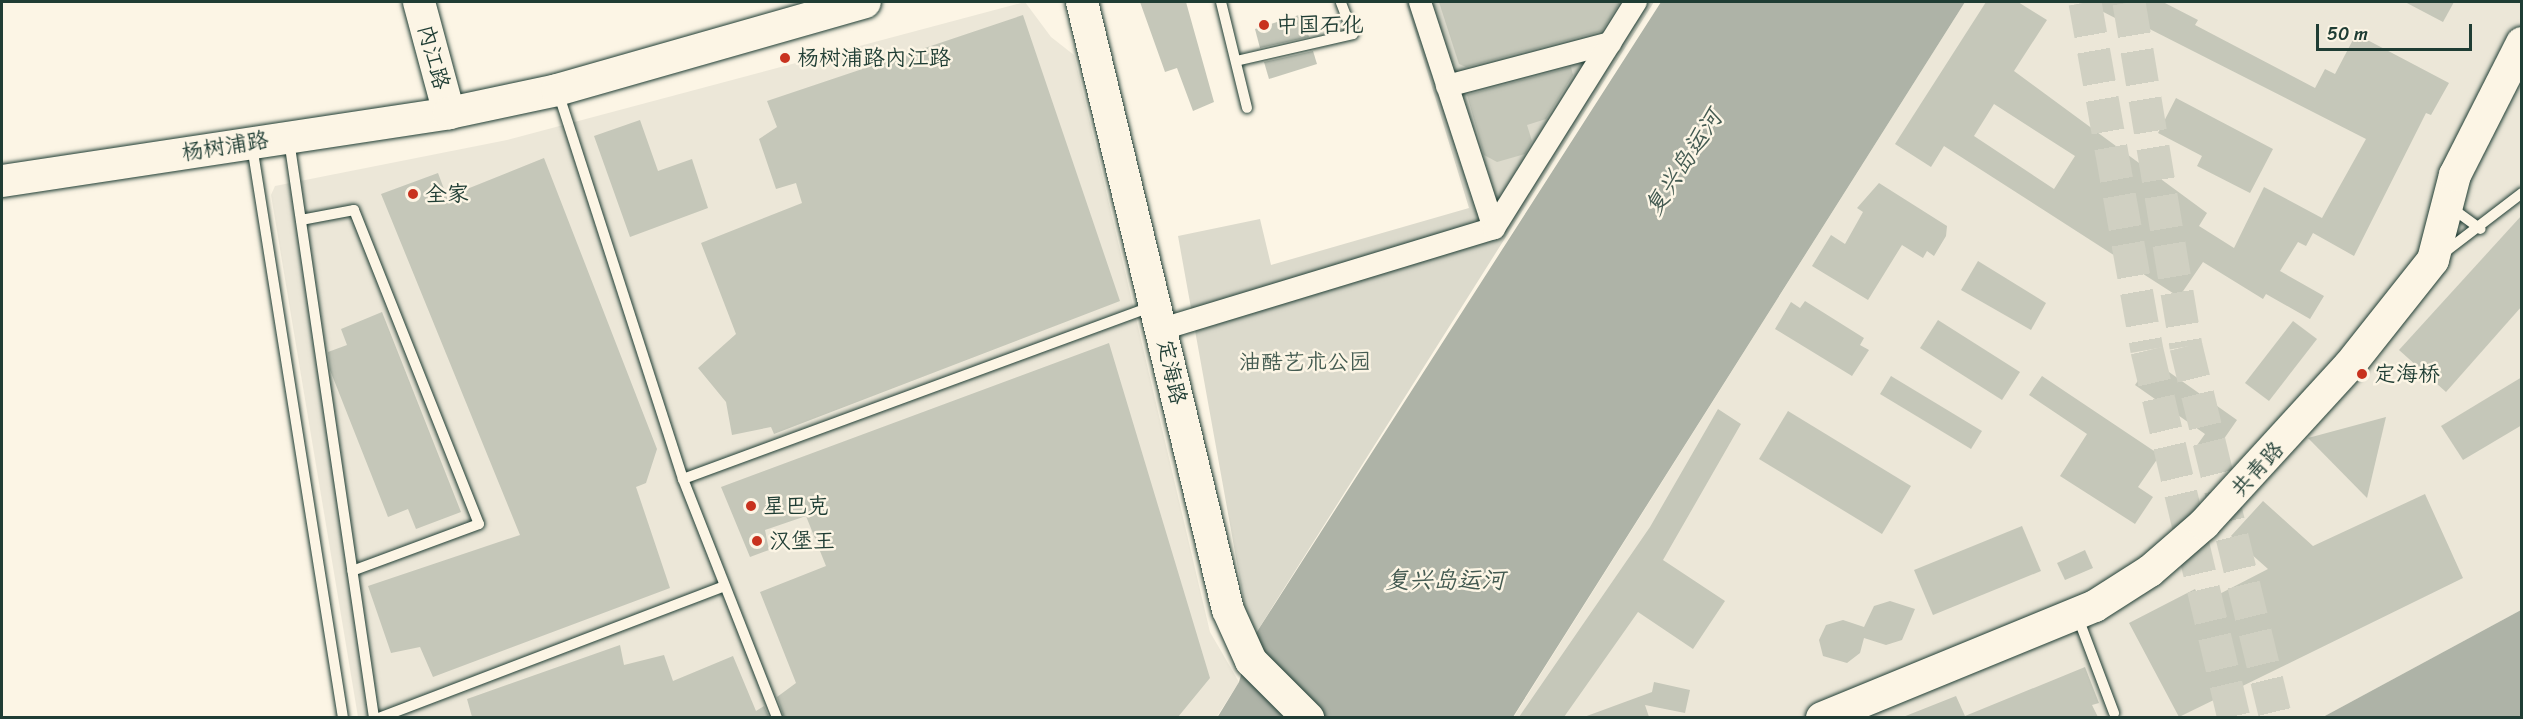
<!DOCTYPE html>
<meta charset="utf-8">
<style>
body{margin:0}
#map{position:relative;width:2523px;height:719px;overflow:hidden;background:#fcf5e5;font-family:Sriracha,"LXGW WenKai TC",sans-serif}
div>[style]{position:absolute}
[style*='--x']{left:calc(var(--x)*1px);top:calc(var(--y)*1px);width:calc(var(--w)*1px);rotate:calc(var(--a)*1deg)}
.built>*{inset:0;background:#ece7d8}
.green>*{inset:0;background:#dcdacc}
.water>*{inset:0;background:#aeb3a7}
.building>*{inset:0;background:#c5c7b9}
.highway-tunnel>*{height:33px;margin-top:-16.5px;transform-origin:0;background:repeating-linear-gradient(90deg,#d0d0c2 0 33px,transparent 0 49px)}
.roads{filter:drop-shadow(0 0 2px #1f3d34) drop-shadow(0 0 2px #1f3d34)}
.lane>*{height:10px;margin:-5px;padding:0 5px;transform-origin:5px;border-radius:5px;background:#fcf5e5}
.street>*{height:22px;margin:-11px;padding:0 11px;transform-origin:11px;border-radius:11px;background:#fcf5e5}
.secondary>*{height:32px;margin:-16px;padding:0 16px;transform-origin:16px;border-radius:16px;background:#fcf5e5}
.dots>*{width:16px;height:16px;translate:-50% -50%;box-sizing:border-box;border:3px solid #fcf5e5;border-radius:50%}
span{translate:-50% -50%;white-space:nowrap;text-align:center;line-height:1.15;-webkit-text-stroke:5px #fcf5e5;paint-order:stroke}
.poi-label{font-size:22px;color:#1f3d34}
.left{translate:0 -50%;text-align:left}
.street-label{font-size:22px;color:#1f3d34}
.park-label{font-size:22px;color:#455c52}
.water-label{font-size:24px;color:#435a51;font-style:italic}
.frame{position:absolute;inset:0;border:3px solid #1f3d34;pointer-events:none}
.scale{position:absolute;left:2316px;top:24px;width:156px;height:27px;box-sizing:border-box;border:3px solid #1f3d34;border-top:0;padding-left:8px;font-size:18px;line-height:21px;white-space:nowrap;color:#1f3d34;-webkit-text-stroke:4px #fcf5e5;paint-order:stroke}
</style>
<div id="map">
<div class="built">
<div style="clip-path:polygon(1025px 2px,1051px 37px,1074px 55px,1210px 632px,1239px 682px,1216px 718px,358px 717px,271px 195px,275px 186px,507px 140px)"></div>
<div style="clip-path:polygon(1965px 2px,2521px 2px,2521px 610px,2323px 717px,1513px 718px)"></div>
</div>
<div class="green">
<div style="clip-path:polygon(1406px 2px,1654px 2px,1251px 641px,1178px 236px,1260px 219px,1271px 265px,1469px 208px)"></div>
</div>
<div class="water">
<div style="clip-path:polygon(1661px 2px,1965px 2px,1513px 717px,1217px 718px,1239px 682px,1251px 641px)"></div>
<div style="clip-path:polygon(2521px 610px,2521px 717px,2323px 717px)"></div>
</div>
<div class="building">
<div style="clip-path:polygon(1140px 2px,1186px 2px,1214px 102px,1193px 111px,1177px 68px,1165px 72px)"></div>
<div style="clip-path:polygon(1439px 2px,1620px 2px,1602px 31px,1466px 67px,1459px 64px)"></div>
<div style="clip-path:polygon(evenodd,1986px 2px,2018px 2px,2047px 20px,2014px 71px,2207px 213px,2199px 226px,2234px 248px,2264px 187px,2322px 218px,2366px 139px,2122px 15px,2119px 20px,2084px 2px,2163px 2px,2198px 20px,2195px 25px,2315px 88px,2325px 69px,2335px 74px,2356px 34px,2449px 83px,2431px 115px,2426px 113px,2354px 256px,2313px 233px,2306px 246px,2298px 242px,2280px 271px,2324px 296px,2310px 319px,2266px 294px,2263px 299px,2203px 262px,2179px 297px,1944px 146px,1931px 167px,1895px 144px,1986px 2px,1994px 104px,2075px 156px,2054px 189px,1974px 136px,1994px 104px)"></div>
<div style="clip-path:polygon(2405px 2px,2454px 2px,2443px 22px)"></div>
<div style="clip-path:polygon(1302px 14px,1309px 37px,1260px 48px,1255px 29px)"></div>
<div style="clip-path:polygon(1023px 15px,1120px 301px,774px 434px,771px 427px,732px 435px,726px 402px,698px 368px,736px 334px,701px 243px,802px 203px,796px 183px,776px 189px,759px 139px,777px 127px,767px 101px)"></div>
<div style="clip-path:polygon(1313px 51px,1317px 64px,1269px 79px,1264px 62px)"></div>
<div style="clip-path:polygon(1571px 67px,1573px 75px,1546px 119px,1527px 125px,1532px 141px,1525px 154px,1497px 162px,1484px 155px,1467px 95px)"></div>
<div style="clip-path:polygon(2176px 98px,2273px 149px,2250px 193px,2197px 166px,2202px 156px,2158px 133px)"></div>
<div style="clip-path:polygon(640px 120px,658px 171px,692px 159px,708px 208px,630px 237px,594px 136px)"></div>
<div style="clip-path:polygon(544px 158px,657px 449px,646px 483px,636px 487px,670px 588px,433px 677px,420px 647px,391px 653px,368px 586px,520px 535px,381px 194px,438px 173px,447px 197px)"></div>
<div style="clip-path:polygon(1879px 183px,1947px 226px,1946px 236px,1934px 256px,1927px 251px,1923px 258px,1902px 245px,1868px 300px,1812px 266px,1831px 235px,1845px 244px,1863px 212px,1857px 208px)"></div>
<div style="clip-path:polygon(2522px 215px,2522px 306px,2446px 392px,2399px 350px)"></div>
<div style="clip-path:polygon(1978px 261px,2046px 303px,2031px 330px,1961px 290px)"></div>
<div style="clip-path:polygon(1805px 301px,1864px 338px,1860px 345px,1869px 350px,1852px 376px,1775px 329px,1791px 302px,1800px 308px)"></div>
<div style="clip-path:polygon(382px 312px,461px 512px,416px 529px,408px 509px,388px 517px,330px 370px,328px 352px,347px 345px,341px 329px)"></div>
<div style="clip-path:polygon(1938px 320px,2020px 372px,2002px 400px,1920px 348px)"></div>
<div style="clip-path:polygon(2293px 321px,2317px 339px,2269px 401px,2245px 383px)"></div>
<div style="clip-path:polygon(1109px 343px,1210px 678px,1178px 717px,784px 717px,777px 697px,796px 683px,760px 592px,826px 566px,806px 516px,765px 530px,769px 550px,750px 557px,721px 487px)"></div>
<div style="clip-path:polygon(2152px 360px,2237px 420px,2210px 459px,2195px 448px,2205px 434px,2135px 385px)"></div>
<div style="clip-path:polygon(1891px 376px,1982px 431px,1971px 449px,1880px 394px)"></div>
<div style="clip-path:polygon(2042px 376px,2160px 455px,2138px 487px,2153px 497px,2135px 524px,2060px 476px,2087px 434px,2029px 395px)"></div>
<div style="clip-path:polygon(2522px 377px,2522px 425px,2463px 460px,2441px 426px)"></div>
<div style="clip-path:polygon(1718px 409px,1741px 424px,1663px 560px,1725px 601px,1693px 649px,1638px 612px,1564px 717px,1519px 717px,1650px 527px)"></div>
<div style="clip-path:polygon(1788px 411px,1911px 486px,1882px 534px,1759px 459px)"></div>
<div style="clip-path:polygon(2386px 417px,2367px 498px,2308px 438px)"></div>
<div style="clip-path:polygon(2425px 494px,2463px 578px,2179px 717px,2129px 623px,2195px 589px,2202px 603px,2268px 569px,2231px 536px,2263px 501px,2313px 546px)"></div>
<div style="clip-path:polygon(2022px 526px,2041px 571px,1933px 615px,1914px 570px)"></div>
<div style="clip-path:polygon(2085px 550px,2093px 568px,2065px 580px,2057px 563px)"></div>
<div style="clip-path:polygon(1890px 601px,1915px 609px,1902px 640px,1886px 645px,1864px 638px,1860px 653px,1847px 663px,1823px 656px,1819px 640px,1826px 625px,1843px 620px,1864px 627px,1874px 606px)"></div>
<div style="clip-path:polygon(620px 645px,624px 665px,664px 655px,673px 681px,733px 656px,756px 711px,764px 706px,769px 717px,472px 717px,467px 699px)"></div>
<div style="clip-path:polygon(2085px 667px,2099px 703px,2092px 705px,2098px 717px,1903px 717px,1956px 696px,1965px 716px)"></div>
<div style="clip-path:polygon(1654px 682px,1690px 690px,1685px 713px,1645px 705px,1649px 717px,1584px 717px,1652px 692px)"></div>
</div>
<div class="highway-tunnel">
<div style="--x:2085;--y:2;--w:353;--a:79.9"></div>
<div style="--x:2147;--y:350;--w:378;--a:76.7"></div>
<div style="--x:2129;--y:2;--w:349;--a:80.6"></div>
<div style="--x:2186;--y:346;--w:383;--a:76.4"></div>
</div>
<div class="roads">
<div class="lane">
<div style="--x:1221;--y:2;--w:109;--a:76.2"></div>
<div style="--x:1236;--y:61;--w:120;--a:-13"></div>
<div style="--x:1353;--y:34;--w:34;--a:-111"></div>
<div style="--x:558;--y:92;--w:407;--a:72.1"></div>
<div style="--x:683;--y:479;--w:257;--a:68.5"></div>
<div style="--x:289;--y:140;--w:584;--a:81.63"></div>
<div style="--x:252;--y:146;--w:579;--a:80.96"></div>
<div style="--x:2449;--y:206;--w:39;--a:36"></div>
<div style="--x:301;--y:220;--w:54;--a:-10.7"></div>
<div style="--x:354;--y:210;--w:338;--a:68.3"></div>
<div style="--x:479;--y:524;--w:135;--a:159.7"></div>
<div style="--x:2441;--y:255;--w:102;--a:-37.4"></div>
<div style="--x:683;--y:479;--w:501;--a:-20.21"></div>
<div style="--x:2077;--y:615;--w:105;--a:69.3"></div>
<div style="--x:379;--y:718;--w:370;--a:-20.9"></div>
</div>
<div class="street">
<div style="--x:1420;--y:2;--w:238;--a:71.9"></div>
<div style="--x:1447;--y:86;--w:169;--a:-14.8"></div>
<div style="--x:1162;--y:329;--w:347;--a:-16.9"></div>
<div style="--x:1494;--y:228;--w:267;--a:-57.9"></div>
</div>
<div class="secondary">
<div style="--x:419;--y:2;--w:115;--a:74.9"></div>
<div style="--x:1082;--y:2;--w:625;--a:76.5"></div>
<div style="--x:1228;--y:610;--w:56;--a:65.7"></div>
<div style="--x:1251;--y:661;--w:81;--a:45"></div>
<div style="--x:2;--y:181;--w:452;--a:-8.6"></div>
<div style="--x:449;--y:113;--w:110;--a:-12"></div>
<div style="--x:557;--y:90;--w:320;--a:-15.9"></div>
<div style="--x:1822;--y:718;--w:295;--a:-22.3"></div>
<div style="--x:2095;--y:606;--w:65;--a:-32.5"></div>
<div style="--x:2150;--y:571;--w:72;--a:-41"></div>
<div style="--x:2204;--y:524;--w:214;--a:-47.5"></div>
<div style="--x:2349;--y:366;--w:135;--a:-51.6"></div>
<div style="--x:2433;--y:260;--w:88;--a:-75.5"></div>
<div style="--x:2455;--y:175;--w:148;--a:-63.1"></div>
</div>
</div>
<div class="dots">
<div style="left:1264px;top:25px;background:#c8321e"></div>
<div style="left:785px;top:58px;background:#c8321e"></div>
<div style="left:413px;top:194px;background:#c8321e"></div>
<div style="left:2362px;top:374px;background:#c8321e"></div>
<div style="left:751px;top:506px;background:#c8321e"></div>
<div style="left:757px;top:541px;background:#c8321e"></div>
</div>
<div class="poi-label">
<span class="left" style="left:1276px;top:25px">中国石化</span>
<span class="left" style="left:797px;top:58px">杨树浦路内江路</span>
<span class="left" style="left:425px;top:194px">全家</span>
<span class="left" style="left:2374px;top:374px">定海桥</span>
<span class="left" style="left:763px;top:506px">星巴克</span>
<span class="left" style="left:769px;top:541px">汉堡王</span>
</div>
<div class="street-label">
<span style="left:434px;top:57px;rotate:75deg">内江路</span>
<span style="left:225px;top:146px;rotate:-9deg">杨树浦路</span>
<span style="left:1172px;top:372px;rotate:77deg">定海路</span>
<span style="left:2257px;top:469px;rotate:-47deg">共青路</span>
</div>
<div class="park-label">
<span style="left:1305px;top:362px">油酷艺术公园</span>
</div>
<div class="water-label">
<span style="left:1684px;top:163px;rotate:-57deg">复兴岛运河</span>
<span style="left:1445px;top:581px">复兴岛运河</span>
</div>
<div class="frame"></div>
<div class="scale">50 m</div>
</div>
